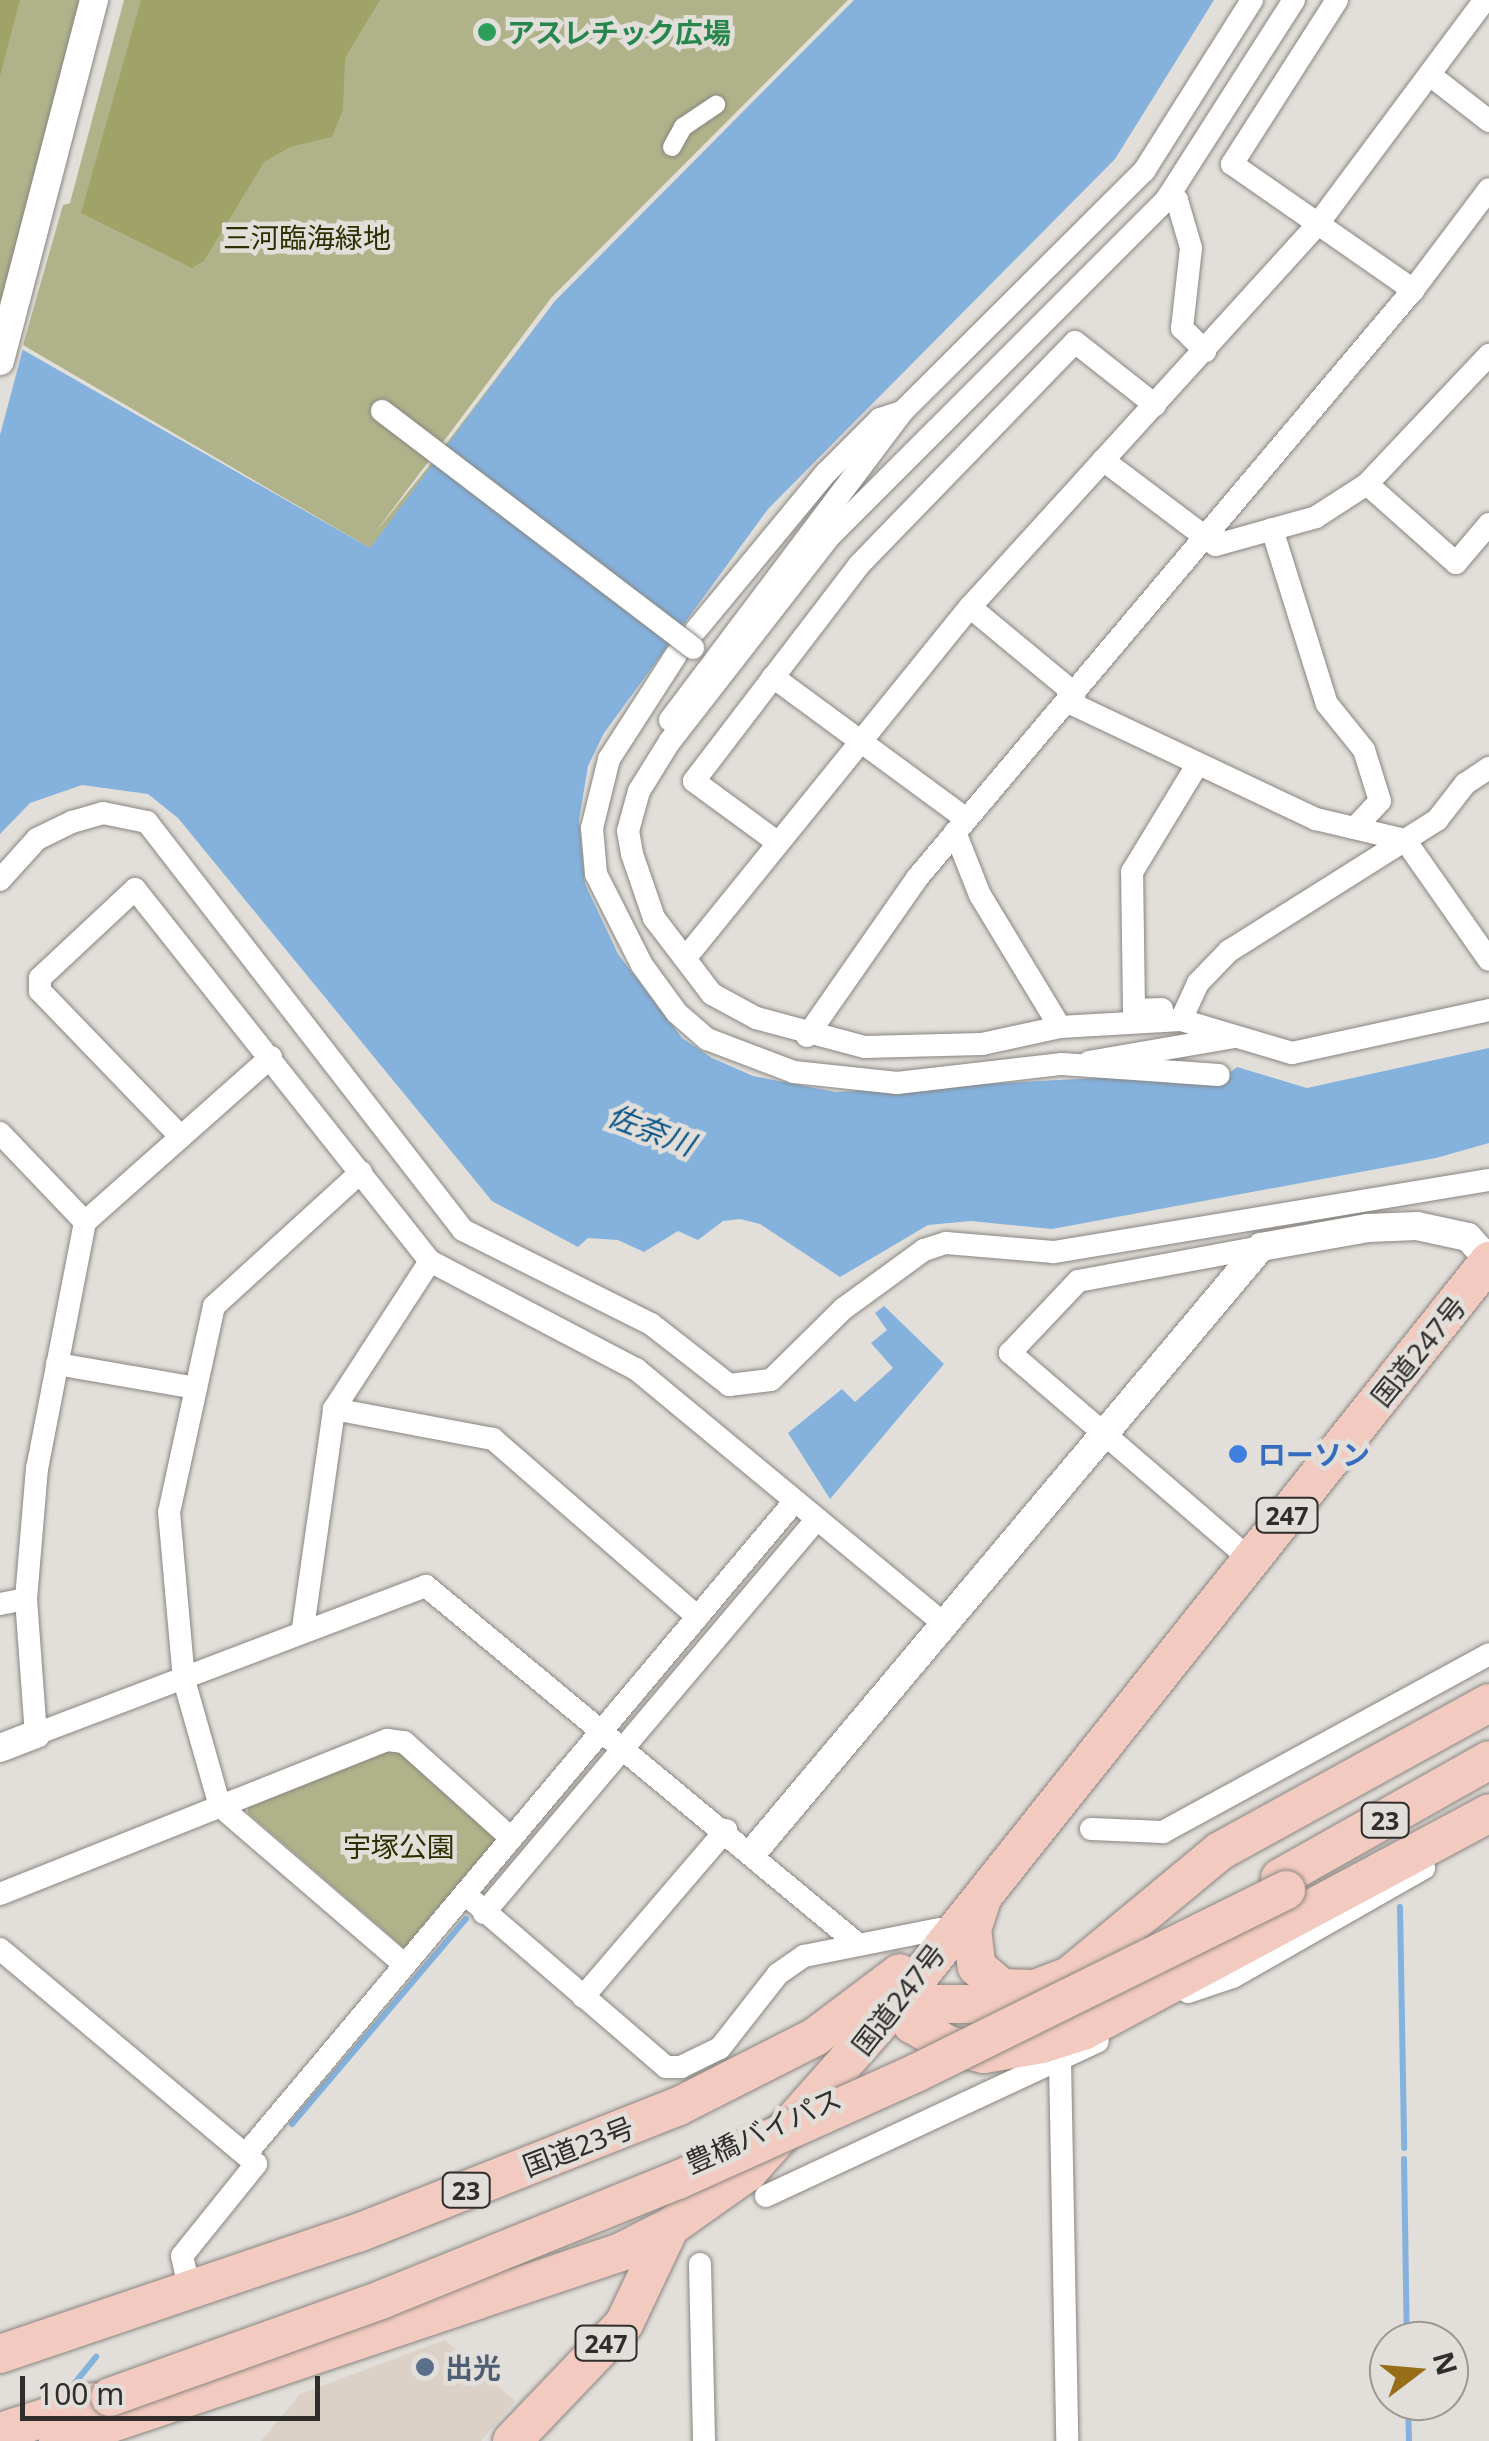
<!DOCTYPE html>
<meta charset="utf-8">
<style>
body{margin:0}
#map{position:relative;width:1489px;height:2441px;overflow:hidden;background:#e2ded9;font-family:"Noto Sans","Noto Sans JP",sans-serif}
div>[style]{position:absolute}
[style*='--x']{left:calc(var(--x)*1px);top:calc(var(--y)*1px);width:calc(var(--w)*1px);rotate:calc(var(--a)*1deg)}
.built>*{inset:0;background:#dbd1c7}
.green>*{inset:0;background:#b0b38a}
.forest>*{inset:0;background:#a0a368}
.water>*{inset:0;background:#84b2dd}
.pier>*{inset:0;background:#e2ded9}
.stream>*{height:6px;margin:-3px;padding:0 3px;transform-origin:3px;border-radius:3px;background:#84b2dd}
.roads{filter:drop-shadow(0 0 2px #898581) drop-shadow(0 0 2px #898581)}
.pedestrian>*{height:18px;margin:-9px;padding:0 9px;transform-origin:9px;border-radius:9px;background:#fff}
.minor>*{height:22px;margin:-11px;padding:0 11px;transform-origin:11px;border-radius:11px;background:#fff}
.tertiary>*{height:28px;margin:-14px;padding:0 14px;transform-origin:14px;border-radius:14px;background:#fff}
.trunk>*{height:38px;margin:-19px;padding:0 19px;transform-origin:19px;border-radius:19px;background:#f3cabf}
.bridges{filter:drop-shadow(0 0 2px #898581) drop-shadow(0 0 2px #898581)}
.minor-bridge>*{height:22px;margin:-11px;padding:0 11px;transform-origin:11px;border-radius:11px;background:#fff}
.trunk-bridge>*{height:38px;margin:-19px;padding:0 19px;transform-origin:19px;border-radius:19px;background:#f3cabf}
.dots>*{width:28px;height:28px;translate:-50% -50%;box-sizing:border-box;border:5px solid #e2ded9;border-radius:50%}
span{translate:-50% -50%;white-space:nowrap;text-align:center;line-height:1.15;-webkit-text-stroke:9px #e2ded9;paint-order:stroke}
.shield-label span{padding:2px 8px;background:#e2ded9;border:2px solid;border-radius:8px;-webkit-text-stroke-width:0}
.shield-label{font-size:25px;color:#302e2d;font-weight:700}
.leisure-label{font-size:28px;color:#27864d;font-weight:700}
.left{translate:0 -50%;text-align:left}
.park-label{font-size:28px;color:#2e2f00}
.street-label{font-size:28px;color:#302e2d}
.shop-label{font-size:28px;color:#366cbe;font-weight:700}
.service-label{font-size:28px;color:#4e5e75;font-weight:700}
.water-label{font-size:30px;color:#075488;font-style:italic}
.north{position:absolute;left:1369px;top:2321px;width:100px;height:100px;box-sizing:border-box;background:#e2ded9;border:2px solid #9b9894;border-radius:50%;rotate:74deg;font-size:28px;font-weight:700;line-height:40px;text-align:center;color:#302e2d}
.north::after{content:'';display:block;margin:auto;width:35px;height:45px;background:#986d1a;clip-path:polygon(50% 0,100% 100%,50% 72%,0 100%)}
.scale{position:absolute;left:20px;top:2376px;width:300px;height:45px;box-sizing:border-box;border:5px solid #302e2d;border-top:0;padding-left:12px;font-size:30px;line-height:35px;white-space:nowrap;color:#302e2d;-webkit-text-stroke:8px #e2ded9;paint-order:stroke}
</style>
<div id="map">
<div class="built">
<div style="clip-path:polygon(445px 2340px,515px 2401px,481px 2441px,261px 2441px,300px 2394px)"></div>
</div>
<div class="green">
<div style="clip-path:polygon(0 0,82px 0,0 304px)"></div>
<div style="clip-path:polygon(124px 0,854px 0,370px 548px,23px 345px,63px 205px,70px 203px)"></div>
<div style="clip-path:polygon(391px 1748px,402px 1749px,498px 1837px,411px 1947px,403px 1947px,248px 1813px,248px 1807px)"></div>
</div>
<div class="forest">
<div style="clip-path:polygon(0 0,20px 0,0 76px)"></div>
<div style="clip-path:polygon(141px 0,380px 0,345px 58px,343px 110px,332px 137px,290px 147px,264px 162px,204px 261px,192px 268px,81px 213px)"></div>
</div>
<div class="water">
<div style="clip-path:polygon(854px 0,1214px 0,1115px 159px,768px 509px,604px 733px,588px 766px,579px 820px,585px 884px,618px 954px,682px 1038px,712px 1058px,753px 1076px,836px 1092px,1097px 1078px,1220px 1080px,1237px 1067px,1307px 1088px,1489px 1048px,1489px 1143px,1436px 1158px,1052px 1229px,971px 1221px,928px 1225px,840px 1277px,760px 1224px,740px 1219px,723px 1221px,698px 1240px,678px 1231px,644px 1252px,618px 1240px,588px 1238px,578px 1247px,492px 1201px,178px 818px,148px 794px,82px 785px,30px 803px,0 834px,0 346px,11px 343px,370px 548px,555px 301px)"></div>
<div style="clip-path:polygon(884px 1306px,944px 1364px,830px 1499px,788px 1433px,842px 1389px,855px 1402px,893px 1368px,871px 1343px,887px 1330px,875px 1313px)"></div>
</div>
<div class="pier">
<div style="clip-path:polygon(848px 0,854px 0,555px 301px,443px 448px,673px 624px,689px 629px,673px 649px,664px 635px,433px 461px,374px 534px,551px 298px)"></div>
<div style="clip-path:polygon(12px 338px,24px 345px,0 435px,0 341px)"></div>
</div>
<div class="stream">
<div style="--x:1400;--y:1907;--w:241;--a:89"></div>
<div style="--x:292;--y:2124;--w:269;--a:-49.7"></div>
<div style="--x:1404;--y:2159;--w:182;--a:89.1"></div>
<div style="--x:66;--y:2394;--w:48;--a:-51"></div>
<div style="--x:1408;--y:2401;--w:40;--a:88.6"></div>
</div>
<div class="roads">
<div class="pedestrian">
<div style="--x:672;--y:147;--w:23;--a:-61"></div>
<div style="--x:683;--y:127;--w:40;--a:-34"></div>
</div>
<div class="minor">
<div style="--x:1294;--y:0;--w:237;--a:122.6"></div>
<div style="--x:1166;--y:200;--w:477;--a:135"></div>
<div style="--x:829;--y:537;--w:259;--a:127.9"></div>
<div style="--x:670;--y:741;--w:59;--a:121.8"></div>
<div style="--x:639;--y:791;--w:41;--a:105.4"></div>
<div style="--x:628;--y:831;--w:23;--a:80"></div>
<div style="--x:632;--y:854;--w:68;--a:71"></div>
<div style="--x:654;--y:918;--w:96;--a:52.7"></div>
<div style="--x:712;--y:994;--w:50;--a:28.6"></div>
<div style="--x:756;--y:1018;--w:112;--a:15"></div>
<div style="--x:864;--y:1047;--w:118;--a:-1.5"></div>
<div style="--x:982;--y:1044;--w:80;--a:-12.3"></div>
<div style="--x:1060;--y:1027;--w:121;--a:-3.3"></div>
<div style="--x:1181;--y:1020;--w:116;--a:16.6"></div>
<div style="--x:1292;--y:1053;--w:202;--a:-12.3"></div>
<div style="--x:1337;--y:0;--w:195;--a:122.6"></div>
<div style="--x:1232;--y:164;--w:221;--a:34.8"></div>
<div style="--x:1430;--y:75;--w:75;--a:37.9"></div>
<div style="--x:1169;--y:196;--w:9;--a:27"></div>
<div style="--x:1177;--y:200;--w:50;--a:73.7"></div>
<div style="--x:1191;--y:248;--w:81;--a:96.4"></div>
<div style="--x:1182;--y:328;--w:33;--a:45"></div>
<div style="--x:1103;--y:460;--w:141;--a:37"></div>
<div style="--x:1216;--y:545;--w:104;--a:-15.6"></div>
<div style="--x:1316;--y:517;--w:61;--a:-32.9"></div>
<div style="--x:1367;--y:484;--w:178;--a:-46.6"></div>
<div style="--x:1367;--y:484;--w:119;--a:41.6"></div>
<div style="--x:1456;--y:563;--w:51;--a:-49.8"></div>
<div style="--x:1272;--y:529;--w:183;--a:72.6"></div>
<div style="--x:1327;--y:704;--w:59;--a:51.2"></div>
<div style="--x:1364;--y:750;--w:53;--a:72.6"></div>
<div style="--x:1380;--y:801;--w:37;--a:133"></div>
<div style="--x:970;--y:607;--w:136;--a:39.6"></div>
<div style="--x:696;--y:630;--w:204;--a:-50.4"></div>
<div style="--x:826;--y:473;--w:76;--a:-45"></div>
<div style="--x:880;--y:419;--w:23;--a:-18"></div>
<div style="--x:902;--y:412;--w:342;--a:-44.9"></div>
<div style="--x:1144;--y:171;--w:202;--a:-57.7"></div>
<div style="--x:676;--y:655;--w:124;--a:122.8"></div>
<div style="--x:609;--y:759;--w:71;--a:103.8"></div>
<div style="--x:592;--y:828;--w:46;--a:85"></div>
<div style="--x:596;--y:874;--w:102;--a:63.2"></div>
<div style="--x:642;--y:965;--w:59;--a:53.9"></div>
<div style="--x:677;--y:1013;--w:40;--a:41"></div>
<div style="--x:707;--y:1039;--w:93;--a:20.8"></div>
<div style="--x:794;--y:1072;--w:104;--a:6.1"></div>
<div style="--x:897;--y:1083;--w:166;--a:-6.6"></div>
<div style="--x:1062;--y:1064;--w:157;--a:4"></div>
<div style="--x:773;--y:677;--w:240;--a:36.3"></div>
<div style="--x:1068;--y:702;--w:274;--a:25.3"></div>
<div style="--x:1316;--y:819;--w:91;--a:13.3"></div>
<div style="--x:1405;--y:840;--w:146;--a:55"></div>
<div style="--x:670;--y:720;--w:386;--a:-53"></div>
<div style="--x:955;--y:832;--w:68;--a:68.4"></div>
<div style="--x:980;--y:895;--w:154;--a:58.8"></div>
<div style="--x:777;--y:842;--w:103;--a:-143.7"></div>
<div style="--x:694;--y:781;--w:272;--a:-52.6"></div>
<div style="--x:859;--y:565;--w:310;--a:-45.9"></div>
<div style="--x:1075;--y:342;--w:102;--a:38.2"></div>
<div style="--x:0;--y:880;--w:55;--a:-47.9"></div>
<div style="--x:37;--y:839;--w:39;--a:-26"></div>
<div style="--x:72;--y:822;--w:32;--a:-16"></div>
<div style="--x:103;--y:813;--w:45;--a:11.6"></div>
<div style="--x:147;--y:822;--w:516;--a:52.24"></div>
<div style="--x:463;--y:1230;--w:210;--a:26.6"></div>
<div style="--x:651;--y:1324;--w:99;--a:38"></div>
<div style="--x:729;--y:1385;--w:42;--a:-6.8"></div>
<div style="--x:771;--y:1380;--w:101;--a:-44.6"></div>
<div style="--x:843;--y:1309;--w:100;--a:-36.1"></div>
<div style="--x:924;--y:1250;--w:23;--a:-18"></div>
<div style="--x:946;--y:1243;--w:108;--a:4.8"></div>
<div style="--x:1054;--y:1252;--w:441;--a:-9.4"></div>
<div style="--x:692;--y:950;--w:442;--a:-51"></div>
<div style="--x:970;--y:607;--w:516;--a:-47.75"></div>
<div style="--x:1317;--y:225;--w:281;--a:-53.3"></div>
<div style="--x:1162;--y:1009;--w:28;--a:178"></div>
<div style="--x:1134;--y:1010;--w:138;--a:-90.8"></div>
<div style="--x:1132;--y:872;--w:125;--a:-58.7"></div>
<div style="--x:1181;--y:1020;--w:41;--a:-65.3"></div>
<div style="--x:1198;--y:983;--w:45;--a:-45.9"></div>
<div style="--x:1229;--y:951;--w:246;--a:-32.2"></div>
<div style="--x:1437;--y:820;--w:46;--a:-52.1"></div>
<div style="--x:1465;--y:784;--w:29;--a:-34"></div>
<div style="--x:807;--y:1036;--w:194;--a:-55.1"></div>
<div style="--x:918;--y:877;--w:768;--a:-49.86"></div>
<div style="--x:1413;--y:290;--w:126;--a:-53"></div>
<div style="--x:271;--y:1057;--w:249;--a:138.4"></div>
<div style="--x:85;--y:1222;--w:251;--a:101"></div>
<div style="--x:37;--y:1468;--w:131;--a:94.8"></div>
<div style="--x:26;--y:1599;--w:135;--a:85.8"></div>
<div style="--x:36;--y:1734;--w:417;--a:-20.8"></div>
<div style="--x:426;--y:1586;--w:556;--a:39.67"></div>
<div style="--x:1089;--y:1062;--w:147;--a:-9.8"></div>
<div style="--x:0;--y:1133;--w:123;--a:46.3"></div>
<div style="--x:181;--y:1137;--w:203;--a:-134"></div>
<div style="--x:40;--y:991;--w:13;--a:-90"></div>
<div style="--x:40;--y:978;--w:130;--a:-43.1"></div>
<div style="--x:135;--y:889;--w:475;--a:51.6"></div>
<div style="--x:430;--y:1261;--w:233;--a:27.7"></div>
<div style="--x:636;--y:1369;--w:400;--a:39.6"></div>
<div style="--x:361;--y:1172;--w:199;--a:137.6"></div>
<div style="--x:214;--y:1306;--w:211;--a:102.3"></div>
<div style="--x:169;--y:1512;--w:169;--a:84.9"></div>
<div style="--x:184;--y:1680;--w:131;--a:74.1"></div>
<div style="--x:220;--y:1806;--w:244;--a:40.7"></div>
<div style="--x:57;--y:1364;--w:141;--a:9.8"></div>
<div style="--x:334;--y:1409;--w:162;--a:10.7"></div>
<div style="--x:493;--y:1439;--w:271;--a:41"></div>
<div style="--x:1251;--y:1560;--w:318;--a:-139.3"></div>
<div style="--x:1010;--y:1353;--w:99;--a:-46.6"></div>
<div style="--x:1078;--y:1281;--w:186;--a:-10.5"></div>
<div style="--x:0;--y:1604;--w:26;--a:-11"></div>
<div style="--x:303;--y:1628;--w:221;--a:-81.9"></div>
<div style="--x:334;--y:1409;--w:176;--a:-57"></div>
<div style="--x:1091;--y:1829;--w:72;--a:2.4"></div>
<div style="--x:1163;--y:1832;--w:371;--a:-28.6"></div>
<div style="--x:0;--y:1894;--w:417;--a:-21.7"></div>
<div style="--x:387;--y:1740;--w:17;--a:7"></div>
<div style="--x:404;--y:1742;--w:144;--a:41.9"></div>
<div style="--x:465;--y:1894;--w:265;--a:40.7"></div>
<div style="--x:666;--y:2067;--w:15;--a:0"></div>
<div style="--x:681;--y:2067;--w:43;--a:-26"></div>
<div style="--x:720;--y:2048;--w:94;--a:-51.9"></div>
<div style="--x:778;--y:1974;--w:32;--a:-35"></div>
<div style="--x:804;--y:1956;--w:138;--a:-11.3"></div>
<div style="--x:484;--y:1913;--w:516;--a:-49.8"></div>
<div style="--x:0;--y:1949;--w:334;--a:40"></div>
<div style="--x:256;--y:2164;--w:118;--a:128.8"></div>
<div style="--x:182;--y:2256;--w:35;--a:77"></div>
<div style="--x:1188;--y:1992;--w:47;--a:-18.4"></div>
<div style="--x:1233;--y:1977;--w:220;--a:-29.7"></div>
<div style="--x:583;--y:1997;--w:220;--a:-49.4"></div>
<div style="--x:1060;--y:2061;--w:380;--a:88.9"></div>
<div style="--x:246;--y:2154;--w:853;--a:-49.95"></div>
<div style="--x:766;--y:2196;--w:366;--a:-25"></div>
<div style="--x:700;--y:2264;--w:177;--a:88.7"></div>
</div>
<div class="tertiary">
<div style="--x:0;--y:361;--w:373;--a:-75.4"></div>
<div style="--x:0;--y:1748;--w:39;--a:-21"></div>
<div style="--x:753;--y:1852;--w:790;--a:-49.98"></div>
<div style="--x:1261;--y:1247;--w:109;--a:-10.1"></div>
<div style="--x:1368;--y:1228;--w:49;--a:-2.3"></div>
<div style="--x:1417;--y:1226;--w:52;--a:12.2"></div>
<div style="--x:1468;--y:1237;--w:31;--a:48"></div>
</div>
<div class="trunk">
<div style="--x:1280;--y:1878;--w:240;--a:-29.4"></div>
<div style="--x:982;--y:1899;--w:32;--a:108"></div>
<div style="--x:972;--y:1929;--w:38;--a:83"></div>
<div style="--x:977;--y:1967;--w:33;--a:40"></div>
<div style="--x:1002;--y:1988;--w:31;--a:2"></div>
<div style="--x:900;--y:1980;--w:46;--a:74.7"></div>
<div style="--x:912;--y:2024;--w:42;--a:30.3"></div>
<div style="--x:948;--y:2045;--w:37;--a:14"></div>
<div style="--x:984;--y:2054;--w:59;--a:-9.8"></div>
<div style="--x:1042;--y:2044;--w:43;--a:-17.6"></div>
<div style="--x:1083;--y:2031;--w:461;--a:-28.2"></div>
<div style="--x:884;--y:2004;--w:112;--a:0"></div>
<div style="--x:996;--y:2004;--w:78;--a:-21"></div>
<div style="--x:1069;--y:1976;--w:196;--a:-39.6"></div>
<div style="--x:1220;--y:1851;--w:307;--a:-28.8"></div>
<div style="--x:0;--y:2354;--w:378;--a:-18.7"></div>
<div style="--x:358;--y:2233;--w:343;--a:-21.6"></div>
<div style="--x:677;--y:2107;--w:155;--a:-26.9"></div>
<div style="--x:815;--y:2037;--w:106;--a:-37"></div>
<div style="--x:0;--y:2432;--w:99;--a:-17.7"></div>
<div style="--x:58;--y:2441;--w:594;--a:-18.56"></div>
<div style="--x:621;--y:2252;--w:55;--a:-27"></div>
<div style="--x:512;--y:2441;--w:162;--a:-46.3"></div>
<div style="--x:624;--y:2324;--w:107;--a:-64.6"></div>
<div style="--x:670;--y:2227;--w:97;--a:-35.3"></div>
<div style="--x:749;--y:2171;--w:230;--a:-48.5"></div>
<div style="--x:901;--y:1999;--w:944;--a:-51.45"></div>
</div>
</div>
<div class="bridges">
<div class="minor-bridge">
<div style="--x:382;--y:411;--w:391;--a:37.3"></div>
</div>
<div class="trunk-bridge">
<div style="--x:110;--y:2397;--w:290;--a:-19.7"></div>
<div style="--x:383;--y:2299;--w:318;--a:-22"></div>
<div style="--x:678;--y:2180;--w:261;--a:-24.2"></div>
<div style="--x:916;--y:2073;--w:413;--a:-26.3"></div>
</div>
</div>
<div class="dots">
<div style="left:487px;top:32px;background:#2e9e5b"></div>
<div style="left:1238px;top:1454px;background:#3f7fe0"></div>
<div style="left:425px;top:2367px;background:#5c6f8a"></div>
</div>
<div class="shield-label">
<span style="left:1287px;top:1515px">247</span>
<span style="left:1385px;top:1820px">23</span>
<span style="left:466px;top:2190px">23</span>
<span style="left:606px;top:2343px">247</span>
</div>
<div class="leisure-label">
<span class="left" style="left:507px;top:32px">アスレチック広場</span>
</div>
<div class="park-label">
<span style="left:307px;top:237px">三河臨海緑地</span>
<span style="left:399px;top:1846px">宇塚公園</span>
</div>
<div class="street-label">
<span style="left:1418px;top:1351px;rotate:-51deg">国道247号</span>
<span style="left:898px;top:1999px;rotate:-52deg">国道247号</span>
<span style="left:763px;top:2130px;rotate:-24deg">豊橋バイパス</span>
<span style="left:578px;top:2146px;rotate:-21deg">国道23号</span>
</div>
<div class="shop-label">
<span class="left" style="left:1258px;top:1454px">ローソン</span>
</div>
<div class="service-label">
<span class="left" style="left:445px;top:2367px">出光</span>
</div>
<div class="water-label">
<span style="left:651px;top:1130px;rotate:21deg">佐奈川</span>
</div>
<div class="north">N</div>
<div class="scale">100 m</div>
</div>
